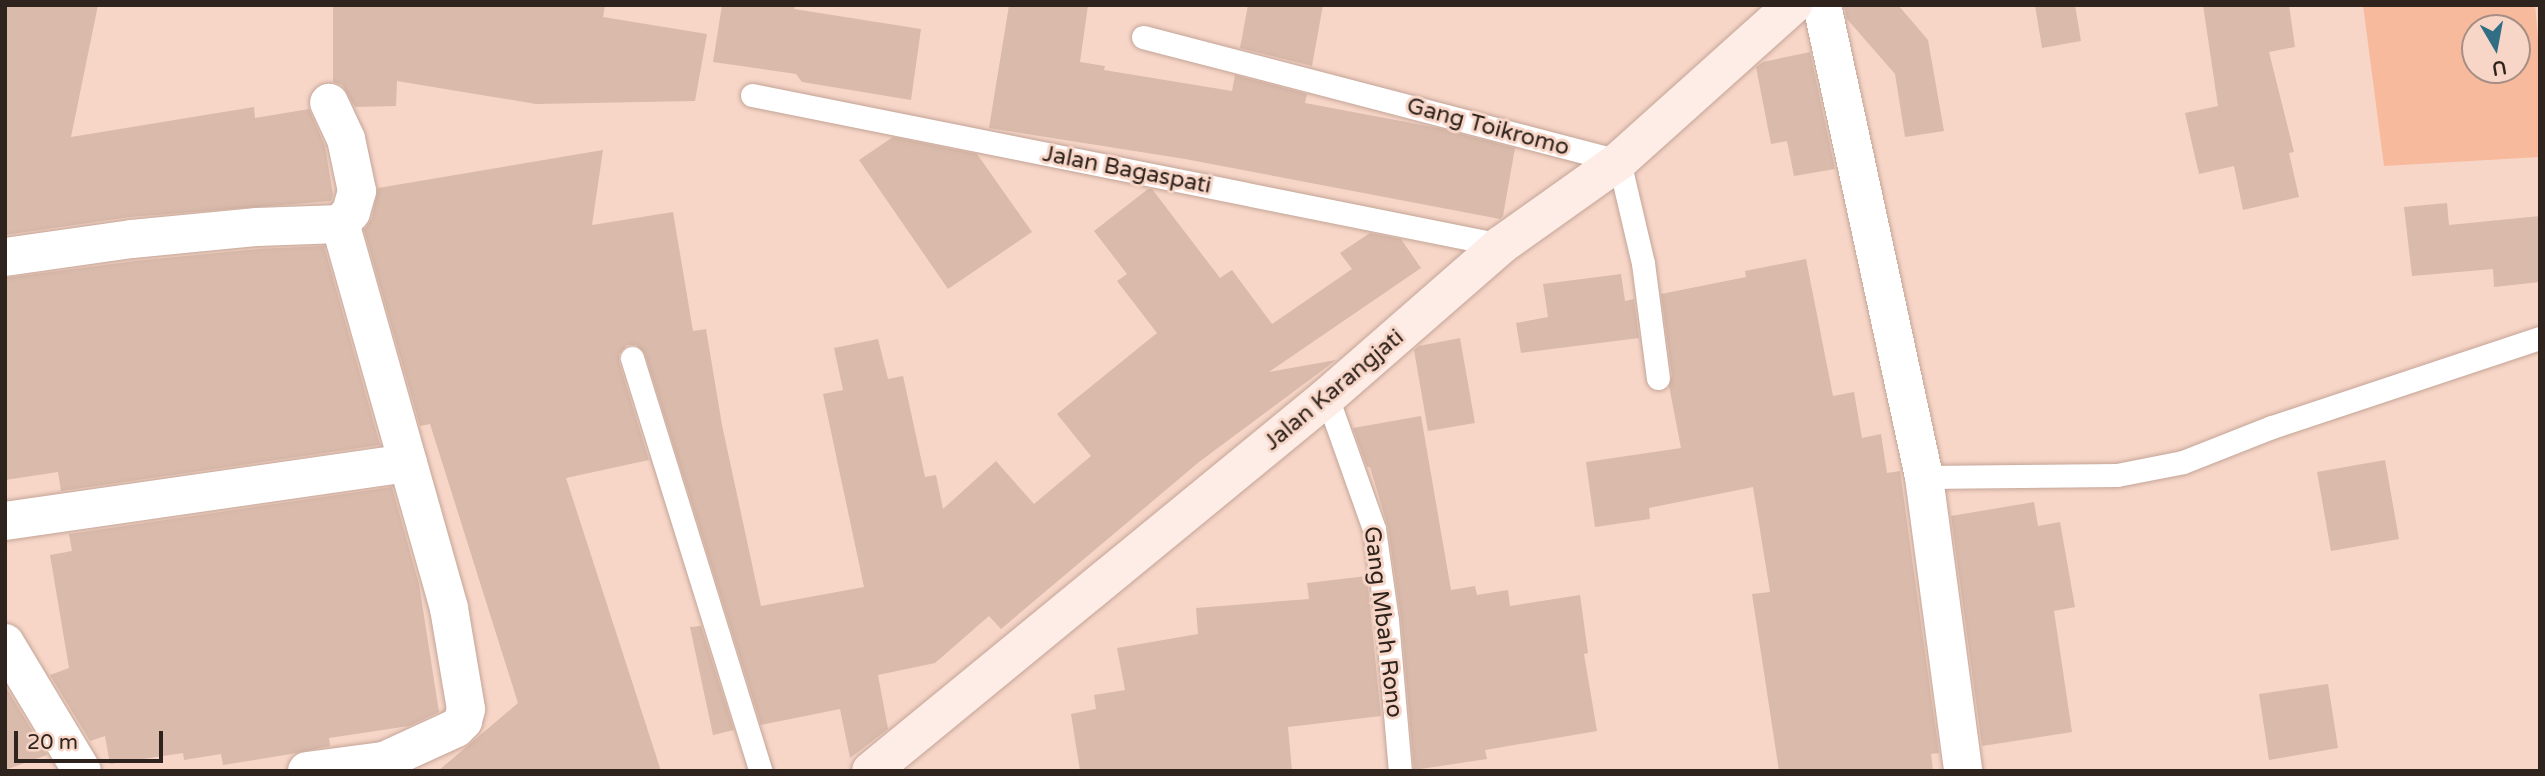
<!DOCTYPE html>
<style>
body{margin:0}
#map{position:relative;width:2545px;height:776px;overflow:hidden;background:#f7d6c8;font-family:"Varela Round",sans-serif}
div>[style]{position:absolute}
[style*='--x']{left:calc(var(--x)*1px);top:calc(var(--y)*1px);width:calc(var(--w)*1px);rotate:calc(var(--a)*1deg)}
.green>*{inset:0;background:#f8ba9d}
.building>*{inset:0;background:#d9baab}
.roads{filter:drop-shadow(0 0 2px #c3a597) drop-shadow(0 0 2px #c3a597)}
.lane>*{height:23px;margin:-11.5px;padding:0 11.5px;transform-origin:11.5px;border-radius:11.5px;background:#fff}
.street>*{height:38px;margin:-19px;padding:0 19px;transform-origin:19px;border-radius:19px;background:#fff}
.secondary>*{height:38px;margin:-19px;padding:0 19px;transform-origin:19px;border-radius:19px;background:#fdede6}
span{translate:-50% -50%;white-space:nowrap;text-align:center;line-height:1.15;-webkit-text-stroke:6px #f7d6c8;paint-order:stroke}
.street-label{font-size:23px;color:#2e231d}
.frame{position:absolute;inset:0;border:7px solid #2e231d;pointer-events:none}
.north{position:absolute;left:2461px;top:14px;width:70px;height:70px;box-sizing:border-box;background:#f7d6c8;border:2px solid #a78e84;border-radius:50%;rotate:170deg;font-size:19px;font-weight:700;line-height:28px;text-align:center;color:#2e231d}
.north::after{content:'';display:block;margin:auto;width:24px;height:32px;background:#316d84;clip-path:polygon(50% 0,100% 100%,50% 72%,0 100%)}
.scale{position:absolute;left:14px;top:731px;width:149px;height:32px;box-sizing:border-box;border:4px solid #2e231d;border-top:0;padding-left:9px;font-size:21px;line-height:24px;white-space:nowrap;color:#2e231d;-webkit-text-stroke:5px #f7d6c8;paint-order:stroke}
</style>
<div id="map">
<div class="green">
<div style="clip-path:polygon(evenodd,2363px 5px,2535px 5px,2540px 58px,2540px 157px,2384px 166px,2363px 5px,2475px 28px,2517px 28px,2517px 70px,2475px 70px,2475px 28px)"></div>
</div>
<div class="building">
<div style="clip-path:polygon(5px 5px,98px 5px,71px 137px,254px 107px,255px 118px,309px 109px,325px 146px,333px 195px,331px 201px,130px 217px,5px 235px)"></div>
<div style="clip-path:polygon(333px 5px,605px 5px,603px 17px,707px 34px,695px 101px,536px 104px,397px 81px,396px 106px,355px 107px,342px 85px,333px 82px)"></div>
<div style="clip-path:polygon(722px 5px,795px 5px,794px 9px,921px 29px,911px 100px,802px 82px,796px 74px,713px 62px)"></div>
<div style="clip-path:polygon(1009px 5px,1088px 5px,1080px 62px,1105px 66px,1104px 70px,1232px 91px,1235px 75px,1307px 94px,1305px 103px,1438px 128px,1515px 148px,1503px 216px,1500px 219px,1185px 159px,989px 128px)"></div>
<div style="clip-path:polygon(1248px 5px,1323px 5px,1312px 66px,1240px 48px)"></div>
<div style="clip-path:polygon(1844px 5px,1898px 5px,1928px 40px,1944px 131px,1905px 137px,1895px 74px,1847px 19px)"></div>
<div style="clip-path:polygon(2035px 5px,2075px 5px,2081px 41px,2042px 48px)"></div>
<div style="clip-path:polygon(2203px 5px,2289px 5px,2295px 47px,2269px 52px,2294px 152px,2289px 153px,2299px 197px,2243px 210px,2234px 166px,2199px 174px,2185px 113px,2218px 106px)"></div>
<div style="clip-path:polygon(1810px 52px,1835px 169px,1794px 176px,1787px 141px,1771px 144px,1756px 67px,1763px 62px)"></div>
<div style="clip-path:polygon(893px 137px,977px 154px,1032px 232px,948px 289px,859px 160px)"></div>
<div style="clip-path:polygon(603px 150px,592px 225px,673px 212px,693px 331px,706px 329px,722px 425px,761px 606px,864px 587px,823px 394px,843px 390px,834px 348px,878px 339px,888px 379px,903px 376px,925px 477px,936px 475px,943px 509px,996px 461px,1034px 504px,1091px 456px,1057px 414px,1157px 333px,1117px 281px,1127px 274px,1094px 231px,1148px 189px,1152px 189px,1220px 278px,1232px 270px,1272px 324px,1352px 269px,1340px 253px,1370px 233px,1401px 239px,1421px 268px,1269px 372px,1336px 360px,1199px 462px,1001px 629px,989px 616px,935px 663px,878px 675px,888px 729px,850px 758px,840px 709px,761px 725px,645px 354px,636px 345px,627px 345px,619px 354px,619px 362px,649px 460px,566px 478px,661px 771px,438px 771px,518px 703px,430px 424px,420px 426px,364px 230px,372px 218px,378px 188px)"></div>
<div style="clip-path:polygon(2447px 203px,2449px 225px,2540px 216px,2540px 282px,2494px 287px,2493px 269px,2412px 276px,2404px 207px)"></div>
<div style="clip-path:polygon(324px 246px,380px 445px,61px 491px,58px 472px,5px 480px,5px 278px,135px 261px,258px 249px)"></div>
<div style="clip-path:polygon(1806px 259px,1833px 396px,1854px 392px,1862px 438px,1881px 434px,1887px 473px,1900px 471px,1939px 753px,1931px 754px,1933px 771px,1779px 771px,1752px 594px,1770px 592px,1753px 487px,1649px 508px,1650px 519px,1595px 527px,1586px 462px,1681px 448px,1669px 386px,1672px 376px,1661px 294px,1746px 277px,1745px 271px)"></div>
<div style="clip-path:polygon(1621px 274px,1625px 301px,1634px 299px,1639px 338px,1521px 353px,1516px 323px,1548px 317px,1543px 284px)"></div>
<div style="clip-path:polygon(1460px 338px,1475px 423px,1428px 431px,1414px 350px,1419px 346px)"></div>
<div style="clip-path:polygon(1421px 416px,1451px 590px,1475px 586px,1477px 595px,1508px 590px,1510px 606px,1580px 595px,1588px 653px,1584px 654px,1597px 731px,1485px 750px,1487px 759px,1414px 770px,1401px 619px,1388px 527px,1370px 467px,1367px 467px,1353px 428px)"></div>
<div style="clip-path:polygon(2385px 460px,2399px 539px,2331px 551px,2317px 472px)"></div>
<div style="clip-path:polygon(392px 487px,419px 584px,439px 712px,409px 726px,329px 738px,330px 746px,291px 754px,223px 765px,221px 754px,184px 760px,183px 753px,110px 764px,105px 736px,90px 741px,50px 675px,69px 668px,50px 555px,72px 551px,69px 534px)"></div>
<div style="clip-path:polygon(2034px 502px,2038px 526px,2060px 522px,2075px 607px,2054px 611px,2072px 732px,1982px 746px,1951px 516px)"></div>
<div style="clip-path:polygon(1367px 576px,1381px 716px,1288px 727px,1292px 771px,1080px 771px,1071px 714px,1096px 709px,1094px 695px,1125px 690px,1117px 648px,1198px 634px,1196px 608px,1309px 599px,1307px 583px)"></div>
<div style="clip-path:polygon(701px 626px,734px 730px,713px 735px,690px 627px)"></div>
<div style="clip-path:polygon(2328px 684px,2338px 748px,2269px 760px,2259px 694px)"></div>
<div style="clip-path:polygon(7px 689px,47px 755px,5px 770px,5px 690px)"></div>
</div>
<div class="roads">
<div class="lane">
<div style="--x:1143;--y:37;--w:492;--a:14.6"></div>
<div style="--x:1619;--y:161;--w:105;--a:76.8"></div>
<div style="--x:1643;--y:263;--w:116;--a:82.6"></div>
<div style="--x:752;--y:95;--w:764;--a:11.32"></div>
<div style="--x:632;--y:358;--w:433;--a:72.7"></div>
<div style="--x:1327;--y:397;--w:140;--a:70.4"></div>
<div style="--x:1374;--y:529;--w:92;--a:81.9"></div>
<div style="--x:1387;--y:620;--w:152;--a:85.1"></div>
<div style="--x:1924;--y:477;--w:193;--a:-0.6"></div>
<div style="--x:2117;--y:475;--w:67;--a:-11.1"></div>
<div style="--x:2183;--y:462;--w:96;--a:-21.5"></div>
<div style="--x:2272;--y:427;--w:282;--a:-18.4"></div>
</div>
<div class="street">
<div style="--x:1822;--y:5;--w:483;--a:77.8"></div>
<div style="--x:1924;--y:477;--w:297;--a:82.4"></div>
<div style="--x:5;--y:257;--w:128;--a:-8.1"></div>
<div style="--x:132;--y:239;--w:126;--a:-5.5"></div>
<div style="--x:257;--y:227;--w:83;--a:-2.1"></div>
<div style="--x:340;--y:224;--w:16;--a:-47"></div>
<div style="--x:351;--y:212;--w:22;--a:-74"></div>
<div style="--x:357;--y:191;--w:53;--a:-101.9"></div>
<div style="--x:346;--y:139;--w:40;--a:-115"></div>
<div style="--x:5;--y:521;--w:407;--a:-8.2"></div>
<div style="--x:5;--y:643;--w:149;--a:59"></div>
<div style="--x:307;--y:771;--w:78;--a:-7.4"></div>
<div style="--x:384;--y:761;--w:79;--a:-24.6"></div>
<div style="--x:456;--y:728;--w:10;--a:-45"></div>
<div style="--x:463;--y:721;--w:12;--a:-76"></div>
<div style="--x:466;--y:709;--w:102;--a:-99.6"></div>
<div style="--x:449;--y:608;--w:399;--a:-105.8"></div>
</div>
<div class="secondary">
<div style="--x:871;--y:771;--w:590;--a:-39.36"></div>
<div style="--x:1327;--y:397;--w:231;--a:-41.1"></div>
<div style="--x:1501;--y:245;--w:145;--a:-35.4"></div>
<div style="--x:1619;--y:161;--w:234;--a:-41.9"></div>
</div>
</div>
<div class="street-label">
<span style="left:1488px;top:127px;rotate:15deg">Gang Toikromo</span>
<span style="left:1127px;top:170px;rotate:11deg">Jalan Bagaspati</span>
<span style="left:1334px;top:390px;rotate:-40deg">Jalan Karangjati</span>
<span style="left:1383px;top:622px;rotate:83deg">Gang Mbah Rono</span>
</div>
<div class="frame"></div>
<div class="north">U</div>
<div class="scale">20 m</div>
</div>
